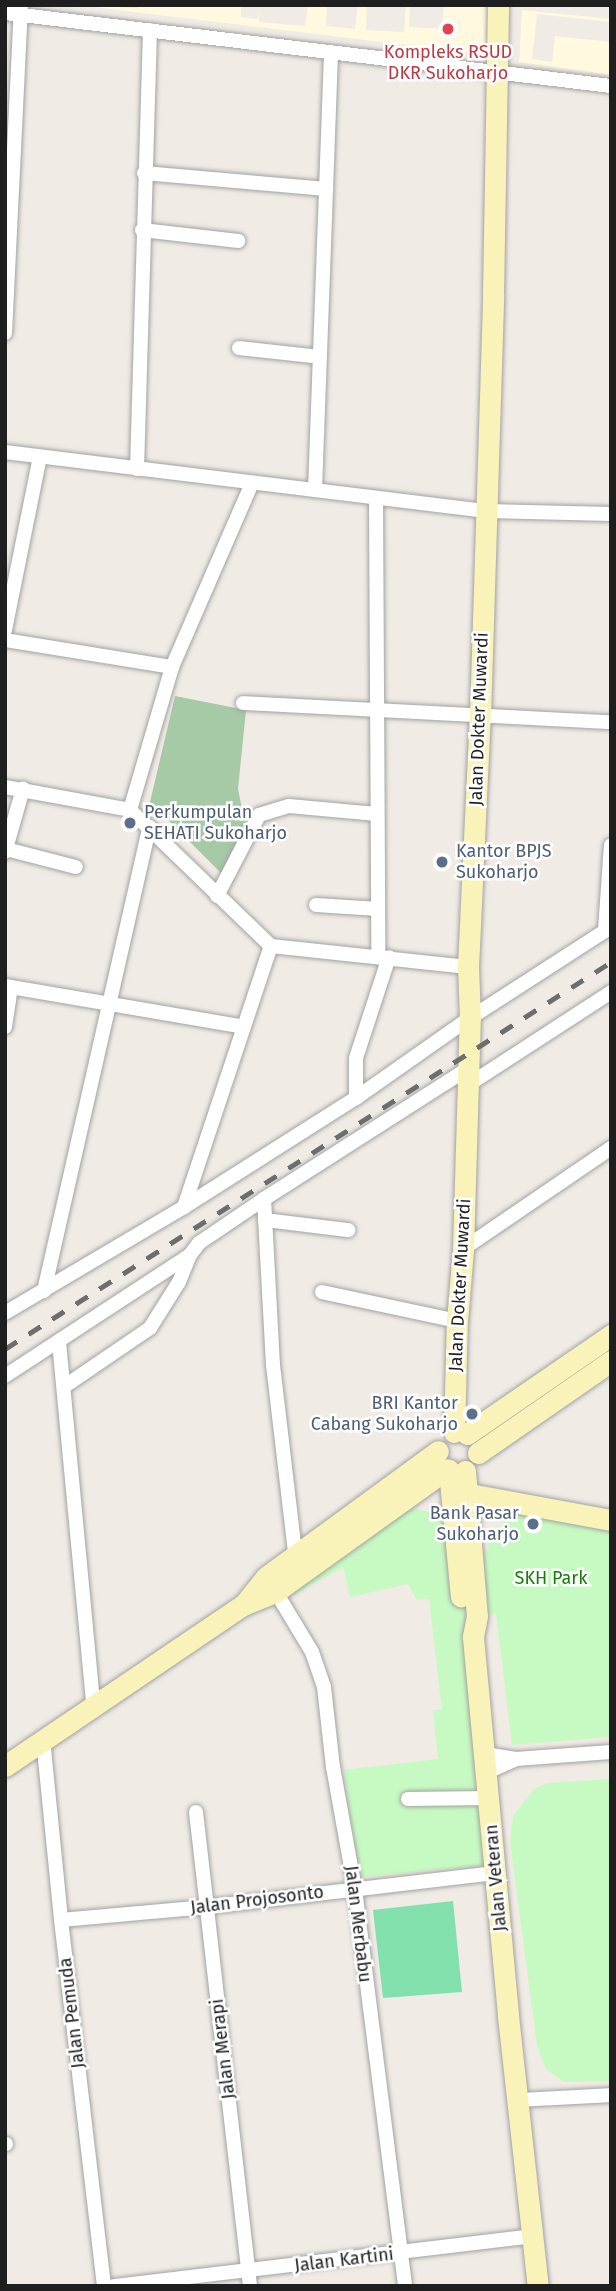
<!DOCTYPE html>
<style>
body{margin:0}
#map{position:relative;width:616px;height:2291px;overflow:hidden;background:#f0ebe5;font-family:"Fira Sans",sans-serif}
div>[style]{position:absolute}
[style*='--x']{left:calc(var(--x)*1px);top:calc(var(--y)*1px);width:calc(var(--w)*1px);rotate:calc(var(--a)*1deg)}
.education>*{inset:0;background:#fffadf}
.cemetery>*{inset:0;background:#a6c9a6}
.park>*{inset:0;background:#c7fac2}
.pitch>*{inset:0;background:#82e0ac}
.roads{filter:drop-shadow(0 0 2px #a3a3a3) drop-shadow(0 0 2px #a3a3a3)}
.street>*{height:14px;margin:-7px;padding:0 7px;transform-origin:7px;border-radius:7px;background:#fff}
.secondary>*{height:21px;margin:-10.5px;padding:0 10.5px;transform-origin:10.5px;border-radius:10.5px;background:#faf3b9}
.rail>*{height:4.5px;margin-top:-2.25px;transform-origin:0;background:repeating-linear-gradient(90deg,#6d6d6d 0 14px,transparent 0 28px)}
.dots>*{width:19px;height:19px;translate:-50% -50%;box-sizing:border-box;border:4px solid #fff;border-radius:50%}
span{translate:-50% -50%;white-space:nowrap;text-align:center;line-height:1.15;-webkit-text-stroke:5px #fff;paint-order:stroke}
.health-label{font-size:18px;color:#be3a42}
.street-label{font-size:18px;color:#1f1f1f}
.service-label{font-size:18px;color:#4e5e75}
.left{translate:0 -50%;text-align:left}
.right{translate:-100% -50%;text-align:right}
.park-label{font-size:18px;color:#14800a}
.frame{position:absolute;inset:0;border:7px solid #1f1f1f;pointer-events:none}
</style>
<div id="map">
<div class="education">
<div style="clip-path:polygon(77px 5px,137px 8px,138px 5px,241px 5px,241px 17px,258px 19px,260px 5px,259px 22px,305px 26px,308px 5px,327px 5px,326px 26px,355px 29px,358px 5px,367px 5px,366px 30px,404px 32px,406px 6px,392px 5px,410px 5px,409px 27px,442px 29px,444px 5px,493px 5px,492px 44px,482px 54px)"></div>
<div style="clip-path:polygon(522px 10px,611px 19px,611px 22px,537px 14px,532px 59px,552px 62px,555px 36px,611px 42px,611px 75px,519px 62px)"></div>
</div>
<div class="cemetery">
<div style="clip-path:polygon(175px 696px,246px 710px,238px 789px,249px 843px,232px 884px,150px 802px)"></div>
</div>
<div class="park">
<div style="clip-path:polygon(405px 1507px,430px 1512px,464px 1539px,490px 1865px,357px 1877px,344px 1770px,438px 1759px,433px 1710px,442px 1710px,429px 1599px,417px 1600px,408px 1584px,350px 1597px,343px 1567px,294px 1595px,283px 1580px)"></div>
<div style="clip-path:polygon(513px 1509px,611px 1523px,611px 1737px,512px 1745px,496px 1614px,481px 1615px,476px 1553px,489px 1550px,488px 1544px)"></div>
<div style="clip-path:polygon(611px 1779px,611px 2081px,564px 2082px,546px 2069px,537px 2046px,510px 1842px,513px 1816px,534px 1789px,547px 1783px)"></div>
</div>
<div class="pitch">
<div style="clip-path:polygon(453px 1901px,462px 1992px,383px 1998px,373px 1910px)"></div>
</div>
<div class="roads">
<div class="street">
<div style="--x:5;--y:13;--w:610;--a:6.87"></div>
<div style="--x:144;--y:173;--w:183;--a:5"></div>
<div style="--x:142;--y:230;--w:97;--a:6.5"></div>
<div style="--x:5;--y:333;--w:326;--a:-87.2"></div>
<div style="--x:239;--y:348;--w:81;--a:6.3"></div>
<div style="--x:5;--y:452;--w:485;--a:7"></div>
<div style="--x:486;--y:511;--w:125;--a:1.4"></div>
<div style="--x:137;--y:469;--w:439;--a:-88.3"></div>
<div style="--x:315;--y:490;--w:438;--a:-87.9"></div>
<div style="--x:376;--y:498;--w:458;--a:89.7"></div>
<div style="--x:5;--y:630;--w:177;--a:-78.6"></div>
<div style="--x:5;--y:640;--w:169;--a:9.2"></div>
<div style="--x:243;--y:703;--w:368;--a:3"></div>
<div style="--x:5;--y:787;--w:127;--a:10.4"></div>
<div style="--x:130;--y:810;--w:196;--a:44"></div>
<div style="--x:271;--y:946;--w:198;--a:6.1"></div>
<div style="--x:130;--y:810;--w:149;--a:-73.6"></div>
<div style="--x:172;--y:667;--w:201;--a:-66.5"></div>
<div style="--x:6;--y:849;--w:72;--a:14.4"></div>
<div style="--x:5;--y:852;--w:66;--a:-74.1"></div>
<div style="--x:217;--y:896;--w:91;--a:-62.6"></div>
<div style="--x:259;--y:815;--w:31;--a:-17"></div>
<div style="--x:289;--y:806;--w:88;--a:5.2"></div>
<div style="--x:316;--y:905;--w:62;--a:3.7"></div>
<div style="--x:605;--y:930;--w:85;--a:-86"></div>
<div style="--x:5;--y:986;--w:242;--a:9.7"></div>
<div style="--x:5;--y:1027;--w:40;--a:-81.5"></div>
<div style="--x:468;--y:1085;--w:171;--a:-33"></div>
<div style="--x:356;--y:1098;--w:40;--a:-90"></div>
<div style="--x:356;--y:1058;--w:106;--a:-71.9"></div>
<div style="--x:264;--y:1199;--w:166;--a:86.9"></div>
<div style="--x:273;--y:1365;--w:196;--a:83.3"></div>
<div style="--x:184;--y:1207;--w:275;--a:-71.6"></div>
<div style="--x:265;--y:1220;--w:84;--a:6.9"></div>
<div style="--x:463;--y:1249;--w:179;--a:-34.3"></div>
<div style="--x:44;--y:1291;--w:476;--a:-77.2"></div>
<div style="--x:322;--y:1292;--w:138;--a:12.1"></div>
<div style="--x:5;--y:1313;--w:208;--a:-30.6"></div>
<div style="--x:184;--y:1207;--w:204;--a:-32.4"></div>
<div style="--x:356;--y:1098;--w:139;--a:-35.1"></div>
<div style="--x:470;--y:1018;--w:168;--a:-32.8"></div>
<div style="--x:59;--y:1342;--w:363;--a:84.6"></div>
<div style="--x:5;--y:1376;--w:221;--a:-33.2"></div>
<div style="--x:190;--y:1255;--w:15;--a:-53"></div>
<div style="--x:199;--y:1243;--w:78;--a:-34.1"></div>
<div style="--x:264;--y:1199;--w:243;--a:-32.6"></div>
<div style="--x:65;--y:1386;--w:103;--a:-34.3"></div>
<div style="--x:150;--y:1328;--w:54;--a:-57.8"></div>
<div style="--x:179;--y:1282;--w:29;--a:-68"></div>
<div style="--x:271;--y:1584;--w:79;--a:58.9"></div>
<div style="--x:312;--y:1652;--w:37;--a:71"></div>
<div style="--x:324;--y:1687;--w:81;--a:83.6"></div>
<div style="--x:333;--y:1767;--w:124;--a:79.8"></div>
<div style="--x:355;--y:1889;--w:400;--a:82.8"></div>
<div style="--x:43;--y:1739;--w:182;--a:84.3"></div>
<div style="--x:61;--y:1920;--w:369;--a:83.3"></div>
<div style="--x:485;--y:1754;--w:31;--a:9"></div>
<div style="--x:487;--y:1772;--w:32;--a:-24"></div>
<div style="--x:516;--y:1759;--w:95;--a:-4.2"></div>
<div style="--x:408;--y:1799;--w:81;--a:-0.7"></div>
<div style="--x:196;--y:1812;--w:477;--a:83.5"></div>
<div style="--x:61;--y:1920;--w:146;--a:-5.1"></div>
<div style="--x:206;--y:1907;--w:291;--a:-6.7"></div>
<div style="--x:519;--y:2100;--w:92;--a:-3.1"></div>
<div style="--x:5;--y:2144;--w:1;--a:0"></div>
<div style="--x:114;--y:2286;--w:420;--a:-6.8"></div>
</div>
<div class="secondary">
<div style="--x:454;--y:1432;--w:111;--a:-88.5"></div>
<div style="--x:457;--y:1321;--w:72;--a:-85.2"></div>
<div style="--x:463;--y:1249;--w:231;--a:-88.3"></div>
<div style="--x:470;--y:1018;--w:51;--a:-92.2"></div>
<div style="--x:468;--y:967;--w:251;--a:-87.3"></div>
<div style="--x:480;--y:716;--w:422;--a:-88.2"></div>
<div style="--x:493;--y:294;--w:289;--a:-89"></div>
<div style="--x:467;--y:1434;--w:175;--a:-34.5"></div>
<div style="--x:478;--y:1453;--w:162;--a:-34.7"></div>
<div style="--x:449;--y:1470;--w:127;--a:84.6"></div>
<div style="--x:465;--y:1471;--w:145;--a:85.3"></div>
<div style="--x:477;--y:1616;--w:21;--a:101"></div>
<div style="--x:473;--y:1637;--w:381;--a:84.7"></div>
<div style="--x:508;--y:2016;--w:272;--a:83.7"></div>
<div style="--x:453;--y:1491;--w:161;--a:10.4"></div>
<div style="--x:245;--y:1603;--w:33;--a:-51"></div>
<div style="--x:266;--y:1577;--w:213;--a:-36.2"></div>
<div style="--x:5;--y:1766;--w:287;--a:-34.1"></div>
<div style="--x:243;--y:1605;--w:35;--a:-22"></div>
<div style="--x:275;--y:1592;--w:211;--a:-35.6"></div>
</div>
</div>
<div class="rail">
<div style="--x:5;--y:1349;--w:719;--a:-32.56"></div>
</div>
<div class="dots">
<div style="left:448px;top:29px;background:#e0444e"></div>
<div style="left:130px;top:823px;background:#5c6f8a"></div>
<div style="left:442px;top:862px;background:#5c6f8a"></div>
<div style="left:472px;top:1414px;background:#5c6f8a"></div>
<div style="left:533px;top:1524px;background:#5c6f8a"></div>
</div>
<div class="health-label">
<span style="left:448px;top:63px">Kompleks RSUD<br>DKR Sukoharjo</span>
</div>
<div class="street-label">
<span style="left:479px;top:719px;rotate:-88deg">Jalan Dokter Muwardi</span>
<span style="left:460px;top:1285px;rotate:-87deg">Jalan Dokter Muwardi</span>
<span style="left:496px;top:1878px;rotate:-95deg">Jalan Veteran</span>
<span style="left:257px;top:1900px;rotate:-7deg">Jalan Projosonto</span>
<span style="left:358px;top:1924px;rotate:83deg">Jalan Merbabu</span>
<span style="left:72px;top:2013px;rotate:-97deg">Jalan Pemuda</span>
<span style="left:223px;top:2049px;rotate:-97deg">Jalan Merapi</span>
<span style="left:344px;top:2260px;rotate:-7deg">Jalan Kartini</span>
</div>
<div class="service-label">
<span class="left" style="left:144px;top:823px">Perkumpulan<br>SEHATI Sukoharjo</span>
<span class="left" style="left:456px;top:862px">Kantor BPJS<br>Sukoharjo</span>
<span class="right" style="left:458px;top:1414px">BRI Kantor<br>Cabang Sukoharjo</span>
<span class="right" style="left:519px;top:1524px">Bank Pasar<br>Sukoharjo</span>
</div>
<div class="park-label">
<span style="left:551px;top:1578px">SKH Park</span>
</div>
<div class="frame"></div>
</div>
